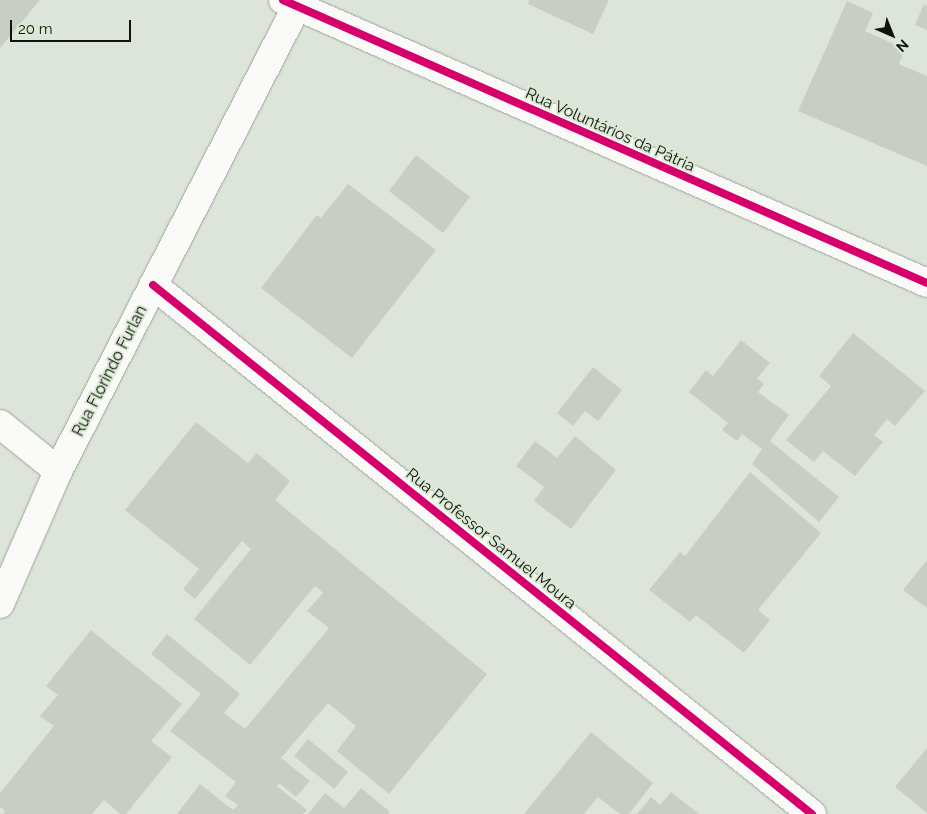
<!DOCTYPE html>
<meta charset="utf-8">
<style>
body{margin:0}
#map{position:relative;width:927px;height:814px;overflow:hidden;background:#dde5da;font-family:Raleway,sans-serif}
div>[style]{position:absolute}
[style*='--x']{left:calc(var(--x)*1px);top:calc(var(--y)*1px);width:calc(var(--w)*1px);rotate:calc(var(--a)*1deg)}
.building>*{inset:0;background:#c8cec5}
.roads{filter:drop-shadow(0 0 1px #9ea59c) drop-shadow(0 0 1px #9ea59c)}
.minor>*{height:28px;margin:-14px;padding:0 14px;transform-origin:14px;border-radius:14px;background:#fafbf9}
.cycleway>*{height:8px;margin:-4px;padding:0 4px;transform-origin:4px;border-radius:4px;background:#d6006c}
span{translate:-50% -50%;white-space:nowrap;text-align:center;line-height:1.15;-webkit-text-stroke:4px #dcead5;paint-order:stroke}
.street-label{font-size:16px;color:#0e130c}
.north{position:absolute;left:867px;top:10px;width:50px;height:50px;-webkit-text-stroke:4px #dcead5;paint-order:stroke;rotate:136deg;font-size:14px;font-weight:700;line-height:20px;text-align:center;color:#0e130c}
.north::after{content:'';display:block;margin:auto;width:18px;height:22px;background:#0e130c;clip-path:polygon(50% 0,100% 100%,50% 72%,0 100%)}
.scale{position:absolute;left:10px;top:20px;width:121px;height:22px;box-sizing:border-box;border:2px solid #0e130c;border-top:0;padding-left:6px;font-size:15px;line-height:18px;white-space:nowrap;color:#0e130c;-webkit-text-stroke:4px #dcead5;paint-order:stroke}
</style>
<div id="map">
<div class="building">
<div style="clip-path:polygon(0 0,40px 0,0 48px)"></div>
<div style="clip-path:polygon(529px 0,609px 0,593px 34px,528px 4px)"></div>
<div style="clip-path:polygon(847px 1px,873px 13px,865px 31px,905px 49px,899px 64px,927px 76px,927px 166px,798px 111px)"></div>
<div style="clip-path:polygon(924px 4px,927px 6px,927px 30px,915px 25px)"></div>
<div style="clip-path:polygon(416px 155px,470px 197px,443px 233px,389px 191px)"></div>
<div style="clip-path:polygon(348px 184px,436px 250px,352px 358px,261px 288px,317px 215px,321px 218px)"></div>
<div style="clip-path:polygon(853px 333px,925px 391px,895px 426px,887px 419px,874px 435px,883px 442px,855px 476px,823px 451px,814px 462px,786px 440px,831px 386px,819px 376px)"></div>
<div style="clip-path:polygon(741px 340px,770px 363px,757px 378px,764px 384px,758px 392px,789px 415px,770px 441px,839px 497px,819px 522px,752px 464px,762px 449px,742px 434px,737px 441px,722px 430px,728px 423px,689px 392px,706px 370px,713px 376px)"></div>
<div style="clip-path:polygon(593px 367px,622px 390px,598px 421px,585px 411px,573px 426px,557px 413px)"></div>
<div style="clip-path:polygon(196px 422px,248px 463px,257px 453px,290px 481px,275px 500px,487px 674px,389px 794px,337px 751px,356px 726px,328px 703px,281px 758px,310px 781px,296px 797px,279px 783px,277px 786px,307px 810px,303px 814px,177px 814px,200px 784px,233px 810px,238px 805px,225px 796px,236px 782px,170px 731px,201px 694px,151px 654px,167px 634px,240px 694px,224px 713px,245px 729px,329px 628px,307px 611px,323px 593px,315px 586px,250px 665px,194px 619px,251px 549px,242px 541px,195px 599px,183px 589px,199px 569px,125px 510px)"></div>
<div style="clip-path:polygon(575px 436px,616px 470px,571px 529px,534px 501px,544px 487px,516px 466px,535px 441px,557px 458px)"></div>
<div style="clip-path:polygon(750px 472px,821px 533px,758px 610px,770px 620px,744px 653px,696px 615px,690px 622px,649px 590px,680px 552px,685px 556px)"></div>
<div style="clip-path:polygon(927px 560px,927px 608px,903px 590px)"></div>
<div style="clip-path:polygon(91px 630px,182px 704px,151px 741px,172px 757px,126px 814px,120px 814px,104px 800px,92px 814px,3px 814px,5px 811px,0 807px,0 793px,54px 726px,40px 716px,58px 695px,46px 686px)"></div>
<div style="clip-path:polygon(591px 732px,653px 783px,629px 814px,620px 814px,598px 797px,584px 814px,524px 814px)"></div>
<div style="clip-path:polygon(308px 739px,348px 772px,334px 789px,294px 756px)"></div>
<div style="clip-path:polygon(927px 748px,927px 813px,895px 787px)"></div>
<div style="clip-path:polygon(361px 788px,390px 812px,388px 814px,308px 814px,325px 793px,344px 808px)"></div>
<div style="clip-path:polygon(671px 792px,699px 814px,637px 814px,651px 797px,660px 805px)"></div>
</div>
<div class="roads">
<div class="minor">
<div style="--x:283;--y:0;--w:703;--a:23.72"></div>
<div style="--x:153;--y:285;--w:845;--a:38.76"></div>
<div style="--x:0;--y:424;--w:75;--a:39"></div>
<div style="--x:0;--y:604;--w:145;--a:-66.4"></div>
<div style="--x:58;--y:471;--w:521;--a:-62.8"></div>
</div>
</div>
<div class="cycleway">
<div style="--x:283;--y:0;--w:703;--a:23.72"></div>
<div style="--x:153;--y:285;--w:845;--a:38.76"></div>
</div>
<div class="street-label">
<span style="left:610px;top:130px;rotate:24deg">Rua Voluntários da Pátria</span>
<span style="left:110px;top:371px;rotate:-63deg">Rua Florindo Furlan</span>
<span style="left:491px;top:539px;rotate:39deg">Rua Professor Samuel Moura</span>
</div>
<div class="north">N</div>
<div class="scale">20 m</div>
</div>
